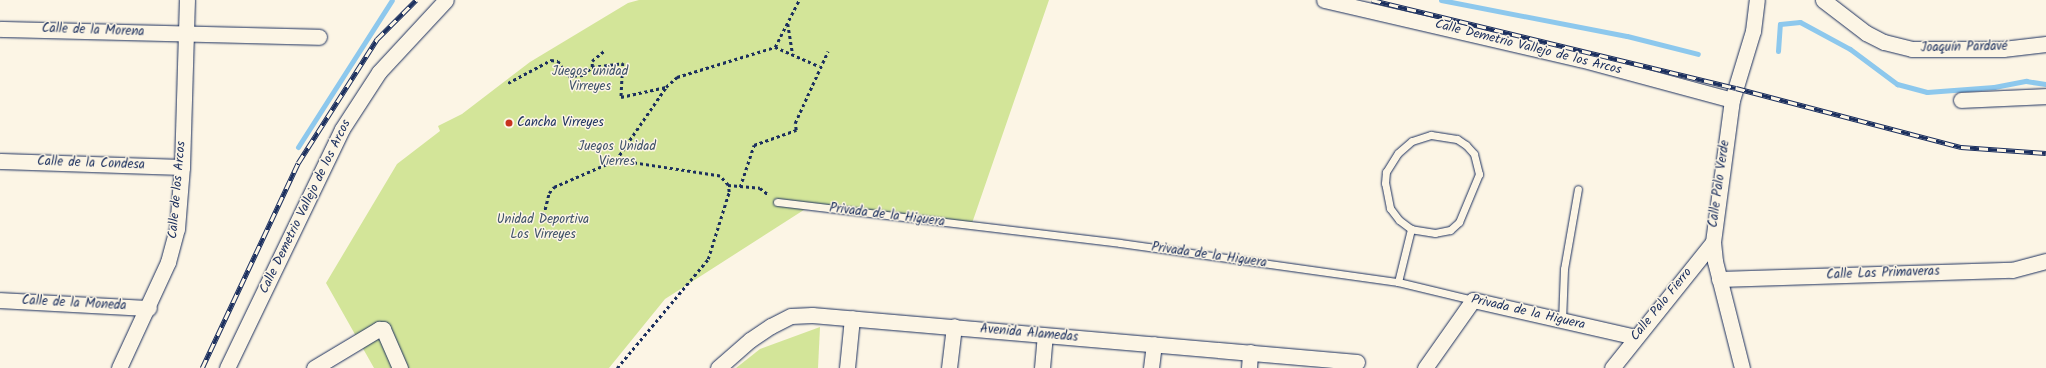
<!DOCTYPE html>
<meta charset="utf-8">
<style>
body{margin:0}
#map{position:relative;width:2046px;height:368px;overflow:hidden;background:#fcf5e5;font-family:Kalam,sans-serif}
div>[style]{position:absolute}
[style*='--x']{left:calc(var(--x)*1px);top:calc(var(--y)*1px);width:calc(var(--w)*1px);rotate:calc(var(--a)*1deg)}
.green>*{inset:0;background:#d3e599}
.stream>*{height:5px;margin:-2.5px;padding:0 2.5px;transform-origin:2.5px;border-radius:2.5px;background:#8dc8ed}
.path>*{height:2.5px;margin-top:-1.25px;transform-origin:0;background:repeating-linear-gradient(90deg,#1b2f5e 0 3px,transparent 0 6px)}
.roads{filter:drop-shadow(0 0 1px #1b2f5e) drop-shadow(0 0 1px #1b2f5e)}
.lane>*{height:7px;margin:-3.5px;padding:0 3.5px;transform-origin:3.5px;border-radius:3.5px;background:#fcf5e5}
.street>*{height:15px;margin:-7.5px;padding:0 7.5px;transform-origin:7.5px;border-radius:7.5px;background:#fcf5e5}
.rail>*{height:4.5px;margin-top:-2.25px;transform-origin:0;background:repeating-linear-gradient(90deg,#fcf5e5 0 9px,#1b2f5e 0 18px);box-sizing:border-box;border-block:1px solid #1b2f5e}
.dots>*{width:11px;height:11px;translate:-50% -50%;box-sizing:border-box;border:2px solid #fcf5e5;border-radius:50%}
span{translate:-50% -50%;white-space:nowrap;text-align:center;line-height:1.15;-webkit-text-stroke:3px #fcf5e5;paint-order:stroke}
.street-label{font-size:13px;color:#1b2f5e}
.park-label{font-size:13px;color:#40536a}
.poi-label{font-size:13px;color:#1b2f5e}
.left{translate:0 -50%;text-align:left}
</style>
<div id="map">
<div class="green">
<div style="clip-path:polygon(639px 0,1049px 0,970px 229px,810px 206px,665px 299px,609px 368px,374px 368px,326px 283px,397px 164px,440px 131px,438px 126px,462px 114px,530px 62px,628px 3px)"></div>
<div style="clip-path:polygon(820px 327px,818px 368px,736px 368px,760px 349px)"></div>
</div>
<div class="stream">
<div style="--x:1441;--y:0;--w:189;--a:11"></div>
<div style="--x:1627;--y:36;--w:73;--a:14.2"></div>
<div style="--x:1778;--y:51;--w:27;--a:-86"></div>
<div style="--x:1780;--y:24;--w:20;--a:-6"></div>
<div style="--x:1800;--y:22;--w:57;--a:28.4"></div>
<div style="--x:1850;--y:49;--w:59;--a:36.7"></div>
<div style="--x:1897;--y:84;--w:31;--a:15"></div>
<div style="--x:1927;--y:92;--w:67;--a:-4.3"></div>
<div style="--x:1994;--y:87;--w:33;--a:-11"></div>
<div style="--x:2026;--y:81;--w:20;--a:9"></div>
<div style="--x:298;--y:147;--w:174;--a:-57.4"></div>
</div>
<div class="path">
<div style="--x:788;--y:24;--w:31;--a:81"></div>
<div style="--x:775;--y:47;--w:48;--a:23.4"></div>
<div style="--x:592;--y:67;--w:6;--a:-90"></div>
<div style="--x:592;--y:61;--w:16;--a:-40"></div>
<div style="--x:508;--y:83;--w:49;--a:-28.1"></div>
<div style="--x:551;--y:60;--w:7;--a:8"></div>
<div style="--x:558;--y:61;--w:18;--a:56"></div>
<div style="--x:568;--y:76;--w:15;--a:-4"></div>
<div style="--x:583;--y:75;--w:12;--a:-42"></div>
<div style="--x:592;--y:67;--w:31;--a:-7"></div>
<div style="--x:623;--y:63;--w:34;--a:93"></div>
<div style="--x:621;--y:97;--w:46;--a:-12.5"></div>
<div style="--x:666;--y:87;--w:15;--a:-42"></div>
<div style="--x:677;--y:77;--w:102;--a:-17"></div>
<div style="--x:775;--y:47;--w:53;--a:-62.9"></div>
<div style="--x:728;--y:185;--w:32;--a:5"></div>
<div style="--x:760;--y:188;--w:11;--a:38"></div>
<div style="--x:740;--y:187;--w:44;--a:-71.6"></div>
<div style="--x:754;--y:145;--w:45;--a:-19.7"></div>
<div style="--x:796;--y:130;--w:7;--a:-98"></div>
<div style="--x:795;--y:123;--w:79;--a:-65.4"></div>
<div style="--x:542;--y:221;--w:29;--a:-76"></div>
<div style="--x:549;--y:193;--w:8;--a:-50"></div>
<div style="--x:554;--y:187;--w:68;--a:-23.5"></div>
<div style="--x:617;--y:368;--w:142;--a:-50.1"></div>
<div style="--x:708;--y:259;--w:70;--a:-72.6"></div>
<div style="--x:729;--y:192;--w:7;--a:-98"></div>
<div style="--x:728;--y:185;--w:12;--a:-132"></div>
<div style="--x:720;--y:176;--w:105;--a:-171.3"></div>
<div style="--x:616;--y:160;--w:88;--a:-55.6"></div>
</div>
<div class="roads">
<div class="lane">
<div style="--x:1431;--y:135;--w:26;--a:9"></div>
<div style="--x:1457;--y:139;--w:11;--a:34"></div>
<div style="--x:1466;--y:145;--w:12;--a:48"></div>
<div style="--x:1474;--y:154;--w:21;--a:76"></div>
<div style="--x:1479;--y:174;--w:52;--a:112.6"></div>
<div style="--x:1459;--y:222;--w:12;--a:138"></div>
<div style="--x:1450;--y:230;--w:15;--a:169"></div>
<div style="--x:1435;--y:233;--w:24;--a:-171"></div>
<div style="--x:1411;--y:229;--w:15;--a:-143"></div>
<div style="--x:1399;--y:220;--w:15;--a:-127"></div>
<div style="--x:1390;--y:208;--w:25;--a:-101"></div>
<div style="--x:1385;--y:183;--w:11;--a:-85"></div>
<div style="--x:1386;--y:172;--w:22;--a:-58"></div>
<div style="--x:1398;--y:153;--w:18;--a:-41"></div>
<div style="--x:1412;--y:141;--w:20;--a:-18"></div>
<div style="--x:777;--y:202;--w:345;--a:6.8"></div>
<div style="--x:1120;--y:243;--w:281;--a:8"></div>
<div style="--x:1398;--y:282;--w:77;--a:13.5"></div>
<div style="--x:1398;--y:282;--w:55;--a:-76.2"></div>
<div style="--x:1562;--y:321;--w:52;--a:-87.8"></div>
<div style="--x:1564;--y:269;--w:81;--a:-80.1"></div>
</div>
<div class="street">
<div style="--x:1324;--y:0;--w:263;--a:13"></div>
<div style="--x:1580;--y:59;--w:157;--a:15.1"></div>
<div style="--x:1823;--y:0;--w:54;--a:37.5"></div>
<div style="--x:1866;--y:33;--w:20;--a:27"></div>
<div style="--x:1884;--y:42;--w:29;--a:14"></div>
<div style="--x:1912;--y:49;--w:91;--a:0"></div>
<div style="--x:2003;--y:49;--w:43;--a:-6.6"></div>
<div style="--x:0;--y:29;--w:319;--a:1.4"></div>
<div style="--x:1961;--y:100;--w:85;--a:-2.7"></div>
<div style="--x:0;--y:161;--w:182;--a:1.9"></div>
<div style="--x:1719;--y:279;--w:293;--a:-1.8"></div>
<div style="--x:2012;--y:270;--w:35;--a:-15"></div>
<div style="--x:0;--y:300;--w:149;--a:3.1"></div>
<div style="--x:119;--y:368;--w:117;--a:-65.2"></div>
<div style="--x:168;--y:262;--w:34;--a:-75"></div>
<div style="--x:177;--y:229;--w:62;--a:-85.4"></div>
<div style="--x:182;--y:167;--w:167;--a:-88.3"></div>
<div style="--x:227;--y:368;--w:265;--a:-64.3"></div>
<div style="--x:342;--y:129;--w:68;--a:-57"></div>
<div style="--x:379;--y:72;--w:98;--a:-47.1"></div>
<div style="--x:314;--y:368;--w:76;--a:-31"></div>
<div style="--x:379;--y:329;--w:4;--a:0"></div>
<div style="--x:383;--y:329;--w:43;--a:66.4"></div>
<div style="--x:718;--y:368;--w:43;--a:-41.2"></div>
<div style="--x:750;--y:340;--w:25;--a:-34"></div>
<div style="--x:771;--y:326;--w:22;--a:-27"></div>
<div style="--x:791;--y:316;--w:21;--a:-3"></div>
<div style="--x:812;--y:315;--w:547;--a:4.93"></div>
<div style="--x:847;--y:368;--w:50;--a:-84.3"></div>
<div style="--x:949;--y:368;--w:42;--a:-83.2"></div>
<div style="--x:1042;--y:368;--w:32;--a:-85"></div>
<div style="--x:1151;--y:368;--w:24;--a:-83"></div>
<div style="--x:1249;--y:368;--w:16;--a:-86"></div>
<div style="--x:1425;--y:368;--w:83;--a:-54.8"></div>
<div style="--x:1473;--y:300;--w:167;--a:12.8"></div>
<div style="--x:1612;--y:368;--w:161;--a:-51.3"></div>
<div style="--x:1742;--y:368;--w:110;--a:-104.2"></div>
<div style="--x:1715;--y:261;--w:19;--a:-96"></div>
<div style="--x:1713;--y:242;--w:143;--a:-82.4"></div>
<div style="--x:1732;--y:100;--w:72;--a:-73.1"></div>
<div style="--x:1753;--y:31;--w:31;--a:-83"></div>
</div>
</div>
<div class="rail">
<div style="--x:1372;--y:0;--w:374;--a:13.6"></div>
<div style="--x:1736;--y:88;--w:233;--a:14.7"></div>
<div style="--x:1961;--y:147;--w:85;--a:4"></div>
<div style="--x:202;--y:368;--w:226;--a:-64.9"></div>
<div style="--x:298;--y:163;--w:147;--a:-57.5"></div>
<div style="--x:377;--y:39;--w:55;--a:-45"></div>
</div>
<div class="dots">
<div style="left:509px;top:123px;background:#c8321e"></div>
</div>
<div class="street-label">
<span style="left:93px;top:31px;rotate:2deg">Calle de la Morena</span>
<span style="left:1528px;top:48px;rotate:14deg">Calle Demetrio Vallejo de los Arcos</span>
<span style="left:1964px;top:48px;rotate:-1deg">Joaquín Pardavé</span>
<span style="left:91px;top:164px;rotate:2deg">Calle de la Condesa</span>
<span style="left:1720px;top:184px;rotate:-82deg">Calle Palo Verde</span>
<span style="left:178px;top:190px;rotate:-85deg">Calle de los Arcos</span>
<span style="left:306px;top:207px;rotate:-64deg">Calle Demetrio Vallejo de los Arcos</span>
<span style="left:887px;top:216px;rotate:7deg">Privada de la Higuera</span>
<span style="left:1209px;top:256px;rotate:8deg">Privada de la Higuera</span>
<span style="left:1883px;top:274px;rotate:-2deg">Calle Las Primaveras</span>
<span style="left:74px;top:304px;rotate:3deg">Calle de la Moneda</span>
<span style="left:1662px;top:305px;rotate:-51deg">Calle Palo Fierro</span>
<span style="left:1528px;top:313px;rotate:13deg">Privada de la Higuera</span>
<span style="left:1029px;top:334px;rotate:5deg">Avenida Alamedas</span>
</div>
<div class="park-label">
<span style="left:590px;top:80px">Juegos unidad<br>Virreyes</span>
<span style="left:617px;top:155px">Juegos Unidad<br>Vierres</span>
<span style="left:543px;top:228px">Unidad Deportiva<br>Los Virreyes</span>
</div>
<div class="poi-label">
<span class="left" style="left:517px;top:123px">Cancha Virreyes</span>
</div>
</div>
